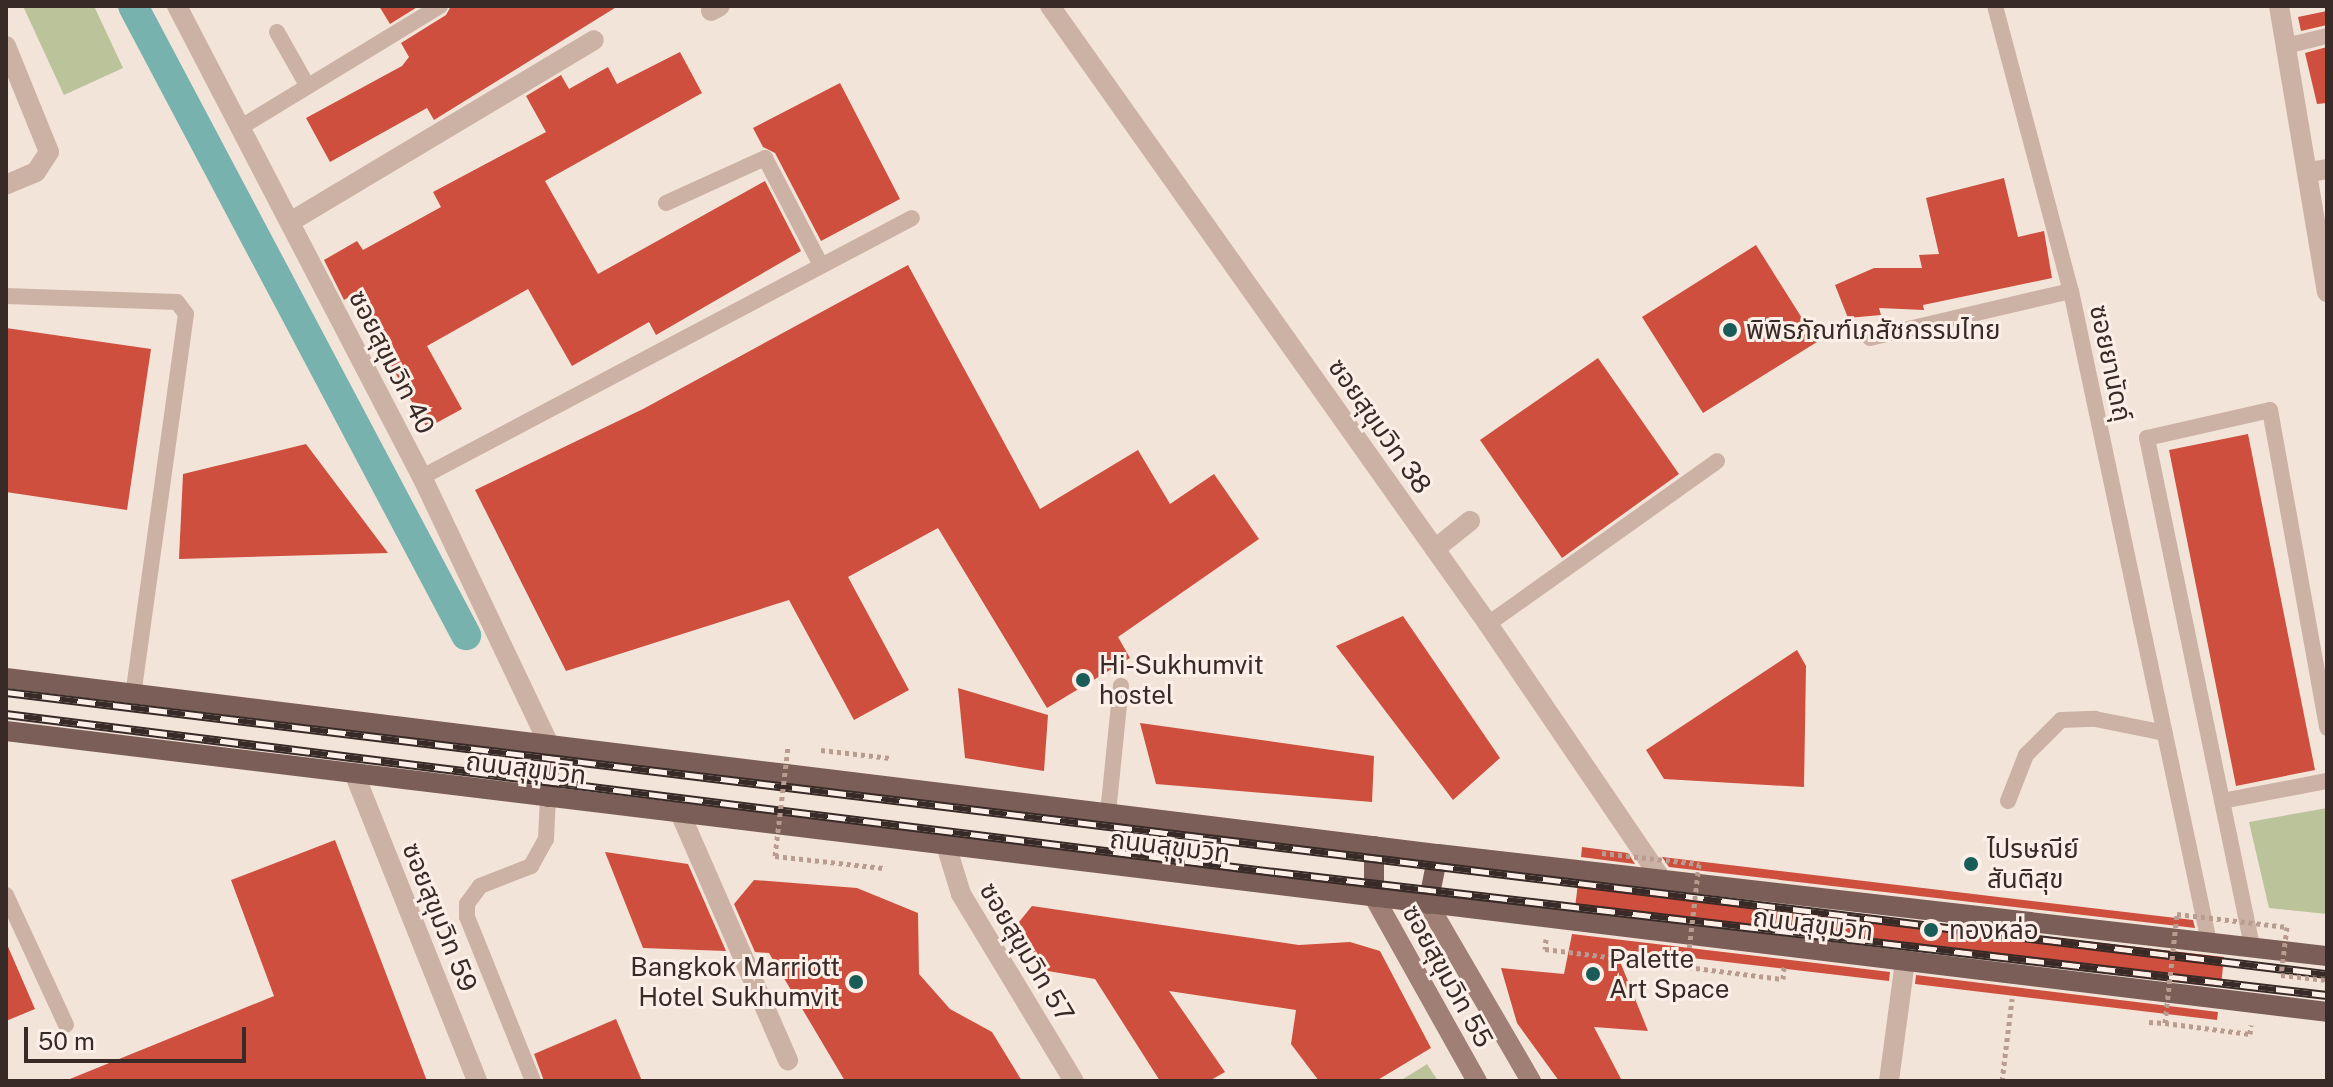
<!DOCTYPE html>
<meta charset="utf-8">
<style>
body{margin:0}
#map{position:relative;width:2333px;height:1087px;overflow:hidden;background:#f3e4da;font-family:"Public Sans","Noto Sans Thai",sans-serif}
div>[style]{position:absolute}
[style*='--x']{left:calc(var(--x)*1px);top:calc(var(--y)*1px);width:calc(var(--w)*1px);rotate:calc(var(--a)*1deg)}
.green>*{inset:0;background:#bac399}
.canal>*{height:30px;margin:-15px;padding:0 15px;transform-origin:15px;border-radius:15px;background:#77b2ae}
.building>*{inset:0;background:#ce4f3d}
.path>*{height:5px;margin-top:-2.5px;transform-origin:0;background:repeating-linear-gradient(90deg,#b89c8f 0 4px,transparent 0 8px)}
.service>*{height:16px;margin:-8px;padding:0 8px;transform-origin:8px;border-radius:8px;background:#ccb2a5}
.minor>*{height:20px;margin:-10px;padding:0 10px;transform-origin:10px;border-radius:10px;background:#ccb2a5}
.tertiary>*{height:20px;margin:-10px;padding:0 10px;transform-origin:10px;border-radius:10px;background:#ccb2a5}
.secondary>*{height:20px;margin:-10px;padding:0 10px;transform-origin:10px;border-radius:10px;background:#a08076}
.primary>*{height:20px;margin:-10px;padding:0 10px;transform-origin:10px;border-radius:10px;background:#7b5e57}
.rail>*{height:9px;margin-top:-4.5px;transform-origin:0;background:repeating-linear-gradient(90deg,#fbefe7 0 18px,#372a27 0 36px);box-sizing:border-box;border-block:2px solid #372a27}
.path-bridge>*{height:5px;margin-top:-2.5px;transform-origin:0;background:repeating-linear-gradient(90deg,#b89c8f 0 4px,transparent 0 8px)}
.dots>*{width:22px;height:22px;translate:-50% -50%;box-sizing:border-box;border:4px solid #fbefe7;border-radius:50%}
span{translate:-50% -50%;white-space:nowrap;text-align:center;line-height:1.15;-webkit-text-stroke:6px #fbefe7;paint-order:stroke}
.poi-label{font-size:26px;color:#372a27}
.left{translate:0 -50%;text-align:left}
.right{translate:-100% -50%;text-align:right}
.street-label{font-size:26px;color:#372a27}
.frame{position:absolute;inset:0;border:8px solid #372a27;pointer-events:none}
.scale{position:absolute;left:24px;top:1027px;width:222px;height:36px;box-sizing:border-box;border:4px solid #372a27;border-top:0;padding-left:10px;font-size:24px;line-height:28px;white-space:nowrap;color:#372a27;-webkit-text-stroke:6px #fbefe7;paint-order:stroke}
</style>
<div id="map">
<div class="green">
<div style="clip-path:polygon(23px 6px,94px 6px,123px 68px,64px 95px)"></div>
<div style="clip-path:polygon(2327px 808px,2327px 914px,2269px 908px,2249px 822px)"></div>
<div style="clip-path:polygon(1427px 1064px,1438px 1081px,1400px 1081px)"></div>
</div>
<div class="canal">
<div style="--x:133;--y:6;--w:712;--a:62.1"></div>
</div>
<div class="building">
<div style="clip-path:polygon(379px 6px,419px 6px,390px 24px)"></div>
<div style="clip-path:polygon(451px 6px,618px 6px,434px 120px,427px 108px,330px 162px,306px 118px,402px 66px,409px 57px,401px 43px,446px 15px)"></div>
<div style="clip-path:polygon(2327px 11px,2327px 25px,2301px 31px,2298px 17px)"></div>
<div style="clip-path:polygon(2327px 47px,2327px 103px,2317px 104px,2305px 53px)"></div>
<div style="clip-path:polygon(680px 52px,702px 93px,545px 181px,598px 274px,765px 181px,801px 251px,656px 335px,649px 322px,572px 366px,528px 289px,427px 346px,462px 409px,427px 428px,351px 296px,344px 300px,324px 260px,357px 241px,363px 250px,441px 207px,433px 192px,546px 132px,526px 96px,561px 75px,569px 89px,608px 67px,617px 84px)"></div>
<div style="clip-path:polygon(840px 83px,900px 199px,821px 241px,775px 153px,763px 147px,753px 128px)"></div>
<div style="clip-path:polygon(2004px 178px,2018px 237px,2044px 231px,2052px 278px,1923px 305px,1924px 310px,1879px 308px,1881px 315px,1848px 318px,1835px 285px,1874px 268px,1922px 268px,1919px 255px,1939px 254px,1926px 198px)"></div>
<div style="clip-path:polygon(1756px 245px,1817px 342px,1703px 413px,1642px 317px)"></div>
<div style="clip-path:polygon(908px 265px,1040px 509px,1138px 450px,1170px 504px,1214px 474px,1259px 539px,1118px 637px,1130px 658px,1047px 708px,938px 528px,848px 577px,909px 690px,854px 720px,789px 600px,566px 671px,475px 490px,643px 409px)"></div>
<div style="clip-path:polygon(6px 328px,151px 349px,127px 510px,6px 492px)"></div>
<div style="clip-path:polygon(1598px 358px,1679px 474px,1562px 558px,1480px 440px)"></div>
<div style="clip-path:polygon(2248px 434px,2315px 770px,2236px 786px,2169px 450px)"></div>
<div style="clip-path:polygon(306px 444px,388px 553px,179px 559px,183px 474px)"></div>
<div style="clip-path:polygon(1403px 616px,1500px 758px,1453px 800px,1336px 646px)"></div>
<div style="clip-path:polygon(1797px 650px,1806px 666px,1804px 787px,1664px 779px,1646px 750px)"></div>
<div style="clip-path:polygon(958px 688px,1048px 715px,1044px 771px,965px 758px)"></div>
<div style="clip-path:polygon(1140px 723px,1374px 756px,1372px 802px,1156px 784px)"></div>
<div style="clip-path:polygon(335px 840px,427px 1081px,65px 1081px,274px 996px,231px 880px)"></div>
<div style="clip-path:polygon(1582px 847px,1628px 853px,1635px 864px,1581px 857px)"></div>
<div style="clip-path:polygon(605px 852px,688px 864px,726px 951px,643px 948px)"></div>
<div style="clip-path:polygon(1662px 857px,2193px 920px,2195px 928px,1669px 867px)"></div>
<div style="clip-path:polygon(754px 880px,857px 888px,918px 913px,919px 974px,950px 1009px,992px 1032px,1022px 1081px,845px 1081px,769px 953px,755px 952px,734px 904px)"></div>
<div style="clip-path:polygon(1578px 883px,2224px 957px,2221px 986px,1575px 908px)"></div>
<div style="clip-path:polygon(1032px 906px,1299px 945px,1350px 942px,1380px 951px,1431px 1048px,1376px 1081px,1319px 1081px,1291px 1044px,1296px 1010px,1169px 991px,1225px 1072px,1209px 1081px,1160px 1081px,1095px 979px,1042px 970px,1019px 922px)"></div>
<div style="clip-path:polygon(1572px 934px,1890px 972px,1889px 981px,1615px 949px,1648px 1031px,1594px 1027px,1622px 1081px,1559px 1081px,1517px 1023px,1501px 968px,1564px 974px)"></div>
<div style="clip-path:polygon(6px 942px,35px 1009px,6px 1021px)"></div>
<div style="clip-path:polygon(1916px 975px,2218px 1012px,2217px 1020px,1915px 984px)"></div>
<div style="clip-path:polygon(616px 1019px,642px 1081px,544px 1081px,534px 1054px)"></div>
</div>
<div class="path">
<div style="--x:821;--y:750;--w:70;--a:6.5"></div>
<div style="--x:775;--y:856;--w:109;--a:6.3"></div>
<div style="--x:1546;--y:939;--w:10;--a:96"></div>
<div style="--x:1545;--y:949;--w:240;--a:7.2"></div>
<div style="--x:1783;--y:979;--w:12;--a:-85"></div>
<div style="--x:2165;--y:1023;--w:86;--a:7.4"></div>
<div style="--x:2250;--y:1034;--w:9;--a:-84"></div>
<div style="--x:2002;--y:1081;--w:83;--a:-83"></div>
</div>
<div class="service">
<div style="--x:1995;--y:6;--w:295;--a:75.1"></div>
<div style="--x:2071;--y:291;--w:665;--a:78.03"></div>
<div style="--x:277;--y:32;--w:61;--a:60.5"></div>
<div style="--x:2286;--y:46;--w:42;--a:-13.7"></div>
<div style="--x:241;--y:127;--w:233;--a:-31.3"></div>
<div style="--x:666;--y:203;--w:109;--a:-24.4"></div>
<div style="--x:765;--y:158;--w:121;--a:62.4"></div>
<div style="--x:6;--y:296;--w:171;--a:2"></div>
<div style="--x:177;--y:302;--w:15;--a:53"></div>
<div style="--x:186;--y:314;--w:384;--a:97.9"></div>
<div style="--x:1870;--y:338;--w:206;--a:-13.2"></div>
<div style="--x:422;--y:477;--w:554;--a:-27.86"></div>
<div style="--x:1488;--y:624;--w:281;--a:-35.4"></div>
<div style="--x:2008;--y:801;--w:49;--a:-68.6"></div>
<div style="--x:2026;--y:755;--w:49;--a:-45"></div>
<div style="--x:2061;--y:720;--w:34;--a:-2"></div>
<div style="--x:2095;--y:719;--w:71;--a:11.3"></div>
<div style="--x:2222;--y:801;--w:107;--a:-10.8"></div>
<div style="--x:1108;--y:813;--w:128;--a:-84.2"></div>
<div style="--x:6;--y:895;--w:143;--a:65.2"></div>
<div style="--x:2252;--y:946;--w:519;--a:-101.68"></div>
<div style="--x:2147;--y:438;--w:126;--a:-12.8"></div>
<div style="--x:2270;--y:410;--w:323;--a:79.8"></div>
<div style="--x:533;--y:1081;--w:177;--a:-111.9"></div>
<div style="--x:467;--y:917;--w:13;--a:-90"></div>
<div style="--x:467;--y:904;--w:22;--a:-54"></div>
<div style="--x:480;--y:886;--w:55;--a:-21.4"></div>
<div style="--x:531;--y:866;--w:31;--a:-61"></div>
<div style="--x:546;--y:839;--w:42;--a:-87.3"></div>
</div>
<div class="minor">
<div style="--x:1050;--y:6;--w:757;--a:54.67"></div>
<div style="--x:1488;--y:624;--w:310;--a:55.8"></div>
<div style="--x:711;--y:11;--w:10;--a:-29"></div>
<div style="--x:6;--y:46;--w:114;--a:67.9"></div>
<div style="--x:49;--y:152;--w:24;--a:123"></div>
<div style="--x:36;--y:172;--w:33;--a:157"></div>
<div style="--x:2309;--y:172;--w:18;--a:-9"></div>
<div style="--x:290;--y:222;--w:354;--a:-30.9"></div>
<div style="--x:1435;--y:549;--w:45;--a:-38.7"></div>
<div style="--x:354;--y:773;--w:332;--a:68.2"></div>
<div style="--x:680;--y:813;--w:270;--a:66.4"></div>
<div style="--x:946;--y:845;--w:51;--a:73"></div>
<div style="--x:961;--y:894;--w:218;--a:58.9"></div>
<div style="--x:1889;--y:1081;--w:121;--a:-82.4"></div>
</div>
<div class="tertiary">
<div style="--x:177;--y:6;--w:531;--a:62.52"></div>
<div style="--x:422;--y:477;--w:299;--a:64.6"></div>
<div style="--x:2279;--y:6;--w:290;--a:80.5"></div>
</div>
<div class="secondary">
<div style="--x:1374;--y:897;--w:211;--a:60.8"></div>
<div style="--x:1428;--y:904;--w:205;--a:59.8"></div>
</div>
<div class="primary">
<div style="--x:6;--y:678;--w:1443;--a:7.01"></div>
<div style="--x:1438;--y:854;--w:895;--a:6.55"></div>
<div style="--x:6;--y:731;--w:2338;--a:6.9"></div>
<div style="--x:548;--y:797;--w:50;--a:-87.7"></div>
<div style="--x:1374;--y:897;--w:51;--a:-90"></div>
<div style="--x:1428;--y:904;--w:51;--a:-78.7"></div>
</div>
<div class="rail">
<div style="--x:6;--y:692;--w:2338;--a:6.93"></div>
<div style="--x:6;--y:714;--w:1279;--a:7.1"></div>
<div style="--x:1275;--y:872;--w:1059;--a:6.67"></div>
</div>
<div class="path-bridge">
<div style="--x:1602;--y:853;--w:98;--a:6.5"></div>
<div style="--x:1699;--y:864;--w:104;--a:96.6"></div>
<div style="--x:775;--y:856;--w:110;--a:-83.2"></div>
<div style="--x:2149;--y:1022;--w:16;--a:4"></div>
<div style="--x:2165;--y:1023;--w:110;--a:-83.7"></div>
<div style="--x:2177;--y:914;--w:111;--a:6.7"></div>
<div style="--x:2287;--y:927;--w:48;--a:97.1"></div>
<div style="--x:2281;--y:975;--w:46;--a:6.2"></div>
</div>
<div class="dots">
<div style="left:1730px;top:330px;background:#195c58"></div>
<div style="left:1083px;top:680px;background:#195c58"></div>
<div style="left:1971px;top:864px;background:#195c58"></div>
<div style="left:1931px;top:930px;background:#195c58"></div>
<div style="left:1593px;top:974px;background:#195c58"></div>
<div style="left:856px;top:982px;background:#195c58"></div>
</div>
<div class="poi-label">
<span class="left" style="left:1746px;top:330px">พิพิธภัณฑ์เภสัชกรรมไทย</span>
<span class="left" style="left:1099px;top:680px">Hi-Sukhumvit<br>hostel</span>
<span class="left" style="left:1987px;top:864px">ไปรษณีย์<br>สันติสุข</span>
<span class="left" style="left:1949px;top:930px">ทองหล่อ</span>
<span class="left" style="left:1609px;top:974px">Palette<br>Art Space</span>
<span class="right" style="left:840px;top:982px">Bangkok Marriott<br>Hotel Sukhumvit</span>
</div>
<div class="street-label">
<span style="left:392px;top:362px;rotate:63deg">ซอยสุขุมวิท 40</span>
<span style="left:2111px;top:363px;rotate:78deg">ซอยยานัดถุ์</span>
<span style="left:1380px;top:426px;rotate:55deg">ซอยสุขุมวิท 38</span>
<span style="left:526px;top:768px;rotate:7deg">ถนนสุขุมวิท</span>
<span style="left:1170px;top:846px;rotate:7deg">ถนนสุขุมวิท</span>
<span style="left:440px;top:917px;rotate:68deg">ซอยสุขุมวิท 59</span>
<span style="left:1813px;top:924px;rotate:7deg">ถนนสุขุมวิท</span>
<span style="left:1027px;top:952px;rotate:59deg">ซอยสุขุมวิท 57</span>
<span style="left:1448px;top:976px;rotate:61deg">ซอยสุขุมวิท 55</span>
</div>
<div class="frame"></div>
<div class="scale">50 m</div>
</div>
